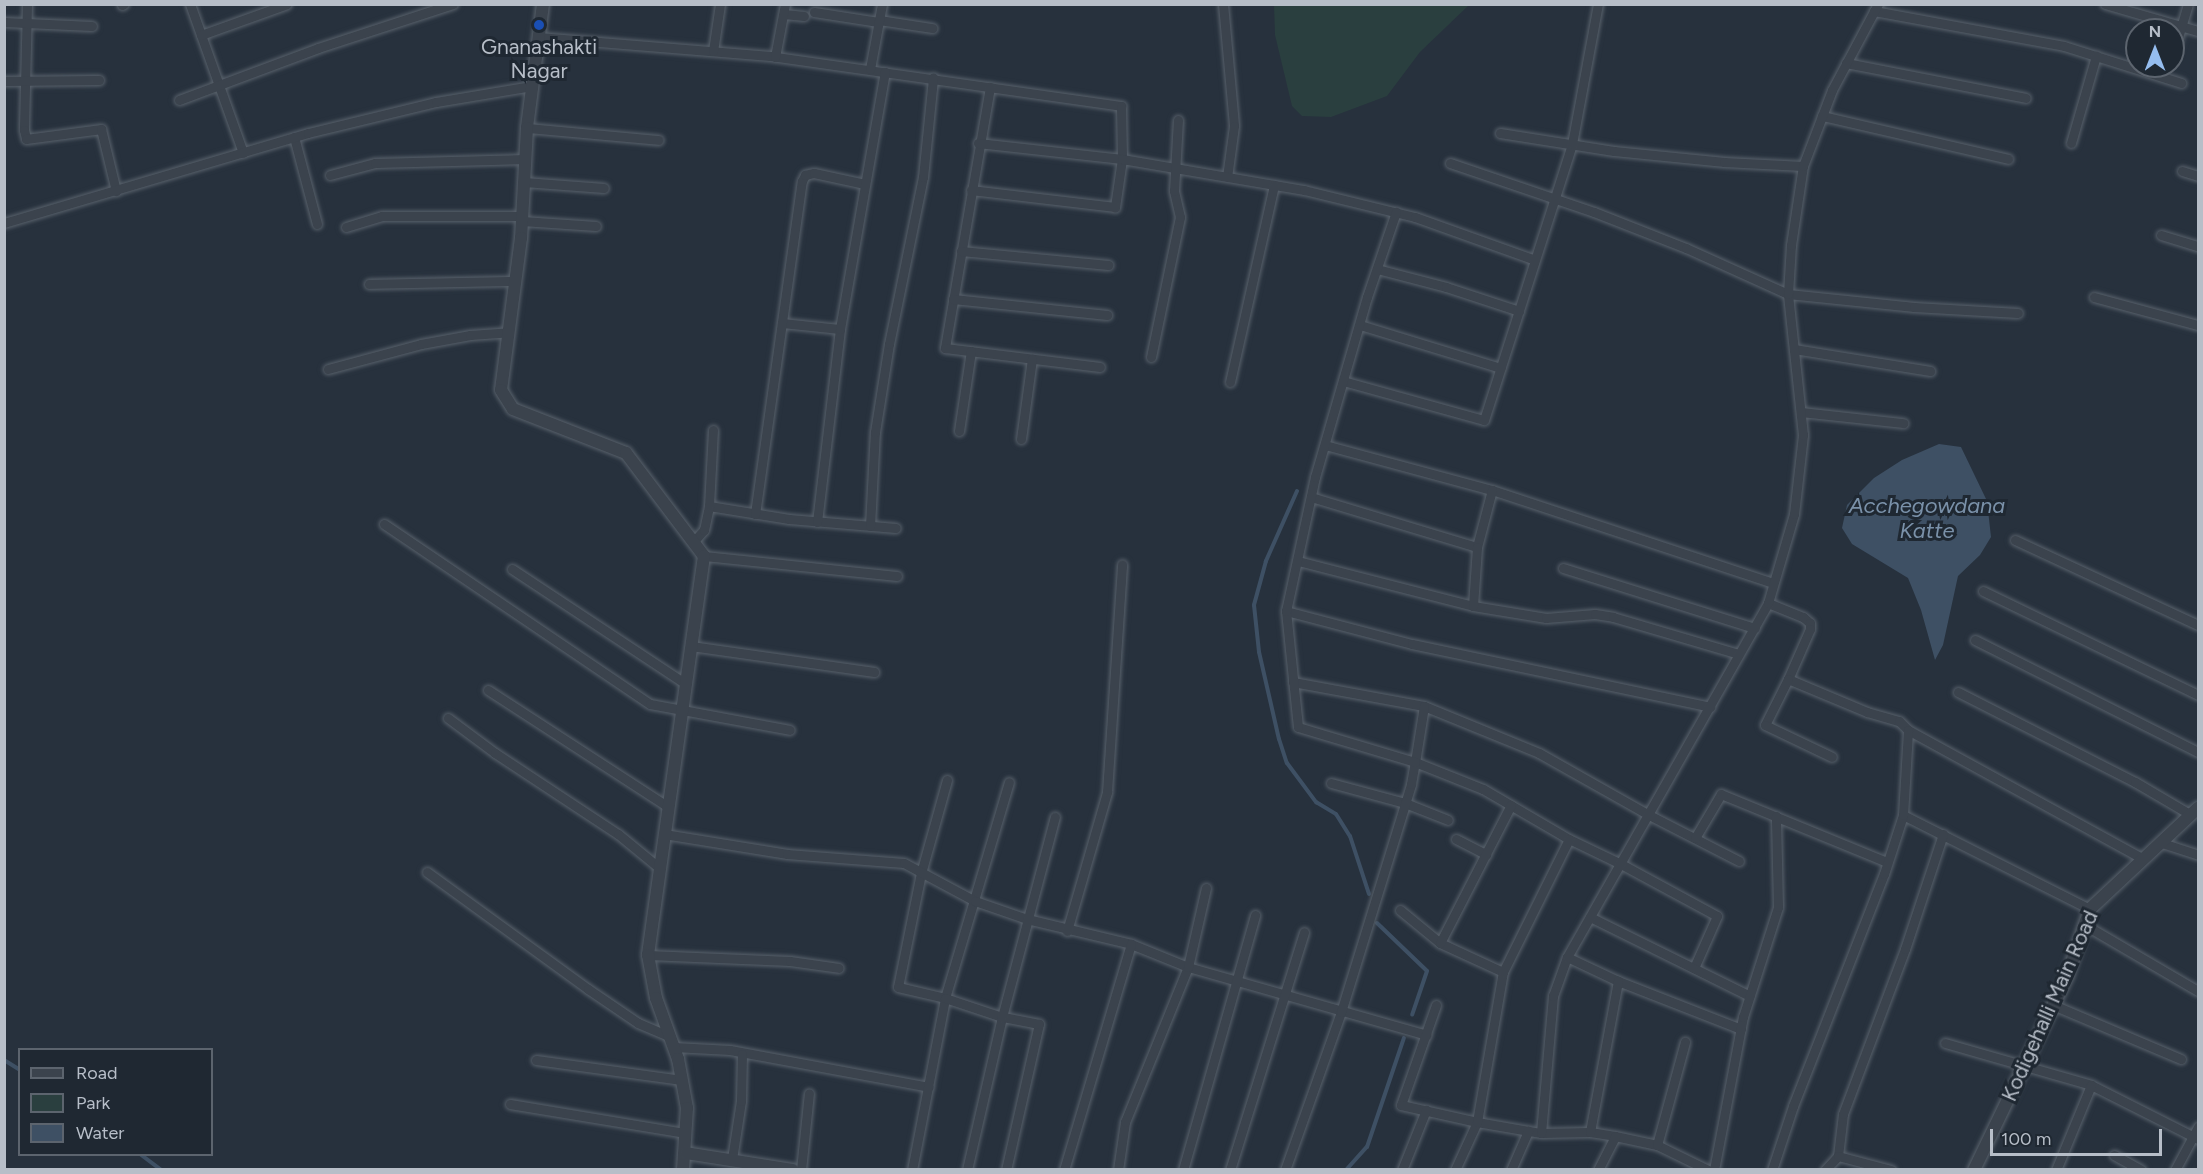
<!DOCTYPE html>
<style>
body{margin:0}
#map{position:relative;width:2203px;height:1174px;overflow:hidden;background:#27313d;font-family:Figtree,sans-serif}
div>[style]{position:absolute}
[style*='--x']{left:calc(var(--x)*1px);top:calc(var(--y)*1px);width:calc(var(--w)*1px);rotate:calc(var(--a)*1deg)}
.green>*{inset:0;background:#2a3f3f}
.water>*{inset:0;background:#3e5064}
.stream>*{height:4px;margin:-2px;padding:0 2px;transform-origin:2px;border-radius:2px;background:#3e5064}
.roads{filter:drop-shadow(0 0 2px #58616b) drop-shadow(0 0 2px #58616b)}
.minor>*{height:9px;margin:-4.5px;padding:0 4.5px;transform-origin:4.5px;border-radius:4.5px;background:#3b434d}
.tertiary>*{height:12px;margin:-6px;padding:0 6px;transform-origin:6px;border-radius:6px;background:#3b434d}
.dots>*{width:16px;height:16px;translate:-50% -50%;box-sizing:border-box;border:3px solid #1f2832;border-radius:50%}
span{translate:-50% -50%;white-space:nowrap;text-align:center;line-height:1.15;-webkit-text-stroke:6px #1f2832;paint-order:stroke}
.poi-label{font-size:21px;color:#b7bec8}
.street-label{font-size:21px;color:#b7bec8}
.water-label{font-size:22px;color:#7a91a9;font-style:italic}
.frame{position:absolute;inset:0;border:6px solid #b7bec8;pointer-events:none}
.legend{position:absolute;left:18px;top:1048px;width:195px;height:108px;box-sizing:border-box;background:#1f2832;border:2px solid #5c646e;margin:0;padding:8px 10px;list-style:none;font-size:18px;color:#b7bec8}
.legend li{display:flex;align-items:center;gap:12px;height:30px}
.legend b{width:30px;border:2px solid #5c646e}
.north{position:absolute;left:2125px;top:18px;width:60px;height:60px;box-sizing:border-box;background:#1f2832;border:2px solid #5c646e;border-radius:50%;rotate:0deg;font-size:16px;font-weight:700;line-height:24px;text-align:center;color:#b7bec8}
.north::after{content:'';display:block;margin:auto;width:21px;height:27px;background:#95bdef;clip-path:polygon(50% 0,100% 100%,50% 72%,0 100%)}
.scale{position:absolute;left:1990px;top:1129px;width:172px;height:27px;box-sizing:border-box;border:3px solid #b7bec8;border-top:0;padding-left:8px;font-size:18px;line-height:21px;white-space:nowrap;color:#b7bec8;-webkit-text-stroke:4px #1f2832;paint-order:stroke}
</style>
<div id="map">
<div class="green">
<div style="clip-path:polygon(1274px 5px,1274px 4px,1469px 5px,1420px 52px,1387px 96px,1331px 117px,1302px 116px,1292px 106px,1275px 35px)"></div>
</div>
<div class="water">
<div style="clip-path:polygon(1939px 444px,1961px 447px,1987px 501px,1991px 537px,1980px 555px,1958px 576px,1943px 645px,1935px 660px,1921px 610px,1908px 578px,1852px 544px,1842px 528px,1847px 505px,1874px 478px,1902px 460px)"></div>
</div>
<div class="stream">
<div style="--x:1297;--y:491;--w:77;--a:113.9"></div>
<div style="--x:1266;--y:561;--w:46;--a:105.3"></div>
<div style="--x:1254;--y:605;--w:47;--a:83.9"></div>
<div style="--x:1259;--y:652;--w:89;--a:77.1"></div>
<div style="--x:1279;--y:739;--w:25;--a:72"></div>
<div style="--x:1287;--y:763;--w:49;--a:53.4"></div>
<div style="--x:1316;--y:802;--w:23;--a:31"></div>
<div style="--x:1336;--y:814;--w:26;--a:58"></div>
<div style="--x:1350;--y:836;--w:61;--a:71.9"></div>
<div style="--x:1377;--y:923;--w:69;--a:43.8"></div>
<div style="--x:1427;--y:971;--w:46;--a:108.8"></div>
<div style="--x:4;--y:1060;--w:19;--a:32"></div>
<div style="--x:140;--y:1154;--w:26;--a:37"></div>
<div style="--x:1346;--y:1170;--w:31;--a:-48"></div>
<div style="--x:1367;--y:1147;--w:115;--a:-71.3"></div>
</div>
<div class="roads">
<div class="minor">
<div style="--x:27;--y:4;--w:126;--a:91.4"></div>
<div style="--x:24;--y:130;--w:9;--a:77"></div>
<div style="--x:26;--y:139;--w:76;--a:-7.6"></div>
<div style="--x:101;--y:129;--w:64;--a:76.4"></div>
<div style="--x:190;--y:4;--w:158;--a:70.4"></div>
<div style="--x:1223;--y:4;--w:122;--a:84.8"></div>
<div style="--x:1234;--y:126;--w:51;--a:97.8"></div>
<div style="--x:2105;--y:4;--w:97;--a:16.2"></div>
<div style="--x:122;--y:5;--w:2;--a:-27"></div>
<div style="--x:1874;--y:11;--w:193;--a:10.4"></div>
<div style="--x:2064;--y:46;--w:123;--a:17.5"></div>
<div style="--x:814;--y:12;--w:65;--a:8.9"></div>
<div style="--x:784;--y:14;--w:20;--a:6"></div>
<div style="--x:879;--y:20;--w:54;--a:8.6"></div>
<div style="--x:4;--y:22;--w:88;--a:2.6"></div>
<div style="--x:201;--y:35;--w:91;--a:-19.8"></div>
<div style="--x:538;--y:37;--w:233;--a:4.7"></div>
<div style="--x:770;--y:56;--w:355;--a:8.1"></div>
<div style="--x:1121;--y:106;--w:53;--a:88.9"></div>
<div style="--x:1122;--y:159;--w:49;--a:98.3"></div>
<div style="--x:1115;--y:207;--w:145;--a:-173.3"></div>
<div style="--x:713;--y:51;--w:48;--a:-81.5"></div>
<div style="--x:2173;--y:54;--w:52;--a:-73.3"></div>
<div style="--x:775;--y:57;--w:54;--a:-79.3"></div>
<div style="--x:1846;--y:63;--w:183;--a:11"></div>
<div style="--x:870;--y:69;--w:66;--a:-79.5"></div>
<div style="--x:4;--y:81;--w:95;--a:-0.6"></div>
<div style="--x:990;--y:87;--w:265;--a:99.8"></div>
<div style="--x:945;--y:348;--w:156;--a:7"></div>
<div style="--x:179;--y:100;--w:148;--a:-20.5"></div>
<div style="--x:318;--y:48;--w:142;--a:-18.1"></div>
<div style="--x:1822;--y:116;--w:191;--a:13"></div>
<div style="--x:527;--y:128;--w:132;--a:5.2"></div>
<div style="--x:1500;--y:133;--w:115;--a:9"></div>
<div style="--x:1614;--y:151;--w:111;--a:5.7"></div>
<div style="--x:1724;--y:162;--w:79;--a:2.9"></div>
<div style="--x:294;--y:137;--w:90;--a:75.2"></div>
<div style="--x:978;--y:143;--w:145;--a:6.3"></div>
<div style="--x:1122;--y:159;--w:185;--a:9.7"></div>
<div style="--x:1304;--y:190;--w:114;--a:13.7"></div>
<div style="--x:1415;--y:217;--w:127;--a:19.7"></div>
<div style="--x:2071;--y:143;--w:91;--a:-74"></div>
<div style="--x:1450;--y:163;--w:152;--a:18.8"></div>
<div style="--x:1594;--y:212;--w:99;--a:21.4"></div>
<div style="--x:1686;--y:248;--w:112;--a:24.3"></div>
<div style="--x:1788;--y:294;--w:127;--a:5.9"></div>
<div style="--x:1914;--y:307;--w:104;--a:3.3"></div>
<div style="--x:2182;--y:171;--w:17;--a:17"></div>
<div style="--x:330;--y:175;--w:47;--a:-14.9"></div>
<div style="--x:375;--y:163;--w:151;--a:-1.5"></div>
<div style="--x:524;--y:182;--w:80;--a:4.3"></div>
<div style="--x:522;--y:221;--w:74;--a:3.9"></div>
<div style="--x:4;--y:223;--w:317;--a:-16.5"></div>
<div style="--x:308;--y:133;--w:132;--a:-13.6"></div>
<div style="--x:436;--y:102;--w:97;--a:-9.5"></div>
<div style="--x:346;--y:227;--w:38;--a:-17"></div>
<div style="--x:382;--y:216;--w:140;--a:0"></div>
<div style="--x:2161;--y:235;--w:39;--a:17"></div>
<div style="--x:961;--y:251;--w:148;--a:5.4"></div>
<div style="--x:1377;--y:269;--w:71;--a:14.6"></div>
<div style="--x:1446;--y:287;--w:77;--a:18.2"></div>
<div style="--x:369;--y:284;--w:147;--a:-1.2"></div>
<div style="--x:2094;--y:297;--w:108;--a:15.1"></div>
<div style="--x:953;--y:299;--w:155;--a:5.9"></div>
<div style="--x:782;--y:323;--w:58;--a:5.9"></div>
<div style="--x:1360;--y:325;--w:147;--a:17"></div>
<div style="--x:1794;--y:349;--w:138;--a:9.2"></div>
<div style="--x:1151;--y:357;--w:143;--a:-78.3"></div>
<div style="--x:1180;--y:217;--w:27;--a:-103"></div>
<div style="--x:1174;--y:191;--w:71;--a:-86.8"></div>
<div style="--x:328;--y:369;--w:96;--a:-15"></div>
<div style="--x:421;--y:344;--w:50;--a:-10.4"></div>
<div style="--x:470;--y:335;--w:39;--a:-4"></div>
<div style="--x:1343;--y:381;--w:146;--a:15.5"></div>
<div style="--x:1484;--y:420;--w:290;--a:-72.3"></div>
<div style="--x:1572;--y:144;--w:142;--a:-79.5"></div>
<div style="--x:1230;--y:382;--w:202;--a:-77.4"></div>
<div style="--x:1801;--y:412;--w:103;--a:6.2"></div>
<div style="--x:959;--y:431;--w:81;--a:-81.5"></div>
<div style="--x:1021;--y:439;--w:81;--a:-82.2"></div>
<div style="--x:1325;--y:445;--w:173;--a:15.1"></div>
<div style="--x:1492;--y:490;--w:296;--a:18.3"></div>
<div style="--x:1311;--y:497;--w:173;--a:16.8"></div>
<div style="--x:1477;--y:547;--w:59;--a:-75.3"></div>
<div style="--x:709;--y:506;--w:81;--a:9.2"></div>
<div style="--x:789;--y:519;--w:107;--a:4.8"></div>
<div style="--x:755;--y:514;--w:336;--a:-82"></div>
<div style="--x:802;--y:181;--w:7;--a:-63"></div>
<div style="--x:805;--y:175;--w:9;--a:-13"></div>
<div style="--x:814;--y:173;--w:52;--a:12.2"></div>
<div style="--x:817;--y:522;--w:194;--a:-83.2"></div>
<div style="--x:840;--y:329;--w:261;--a:-80.1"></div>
<div style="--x:384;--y:524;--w:321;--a:34.1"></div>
<div style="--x:650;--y:704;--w:142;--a:10.5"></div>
<div style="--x:870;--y:526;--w:94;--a:-87"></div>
<div style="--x:875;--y:432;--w:89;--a:-81"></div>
<div style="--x:889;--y:344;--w:170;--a:-78.5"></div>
<div style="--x:923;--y:177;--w:100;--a:-84.2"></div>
<div style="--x:2015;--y:540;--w:202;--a:24.9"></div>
<div style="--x:694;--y:541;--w:15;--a:-48"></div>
<div style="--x:704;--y:530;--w:25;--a:-78"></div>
<div style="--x:709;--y:506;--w:76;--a:-87"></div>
<div style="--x:704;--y:556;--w:194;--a:5.9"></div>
<div style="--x:1298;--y:561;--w:181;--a:14.4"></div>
<div style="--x:1473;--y:606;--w:74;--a:9.3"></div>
<div style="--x:1546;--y:618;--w:49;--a:-4.7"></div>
<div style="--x:1595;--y:614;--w:18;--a:9"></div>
<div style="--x:1613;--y:617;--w:131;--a:16.4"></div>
<div style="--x:1563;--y:568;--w:201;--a:17.4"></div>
<div style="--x:512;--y:569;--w:209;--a:33.5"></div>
<div style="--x:1983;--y:591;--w:239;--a:25.8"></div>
<div style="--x:1768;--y:603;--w:38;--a:22"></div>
<div style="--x:1803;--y:617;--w:9;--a:41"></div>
<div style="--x:1810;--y:623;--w:6;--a:90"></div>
<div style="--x:1810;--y:629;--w:55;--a:113.7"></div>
<div style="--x:1788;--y:679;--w:86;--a:22.7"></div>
<div style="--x:1867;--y:712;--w:33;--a:16"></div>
<div style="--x:1899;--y:721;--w:13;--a:45"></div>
<div style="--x:1908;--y:730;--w:269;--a:28.7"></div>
<div style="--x:1473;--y:606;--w:59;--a:-86.1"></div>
<div style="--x:1286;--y:611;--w:130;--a:14.7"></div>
<div style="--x:1412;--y:644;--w:305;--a:11.9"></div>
<div style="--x:1975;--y:640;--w:250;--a:26.7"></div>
<div style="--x:691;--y:646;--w:185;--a:8.1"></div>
<div style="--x:1788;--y:679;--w:51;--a:116.6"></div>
<div style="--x:1765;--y:725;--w:74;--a:25.5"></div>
<div style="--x:1293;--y:682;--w:133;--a:10.4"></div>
<div style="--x:1424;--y:706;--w:124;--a:22.2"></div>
<div style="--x:1539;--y:753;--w:126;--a:29.4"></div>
<div style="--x:1649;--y:815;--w:101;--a:27.1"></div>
<div style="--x:488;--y:690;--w:215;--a:33"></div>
<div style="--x:1958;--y:692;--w:199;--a:27"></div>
<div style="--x:2135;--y:782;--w:65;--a:30.5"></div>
<div style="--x:1424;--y:706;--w:57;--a:99.1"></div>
<div style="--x:1415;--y:762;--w:73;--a:21.7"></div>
<div style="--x:1483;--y:789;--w:99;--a:30.2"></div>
<div style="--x:1569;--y:839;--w:58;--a:25.7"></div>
<div style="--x:1621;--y:864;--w:109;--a:28.4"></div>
<div style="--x:1717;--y:916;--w:57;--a:113.9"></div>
<div style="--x:448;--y:718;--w:59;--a:36.7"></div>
<div style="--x:495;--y:753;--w:147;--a:33.4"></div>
<div style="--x:618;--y:834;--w:52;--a:39.5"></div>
<div style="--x:947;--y:780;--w:97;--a:105.6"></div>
<div style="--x:921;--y:873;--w:116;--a:101.4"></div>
<div style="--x:898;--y:987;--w:48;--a:13.2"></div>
<div style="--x:945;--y:998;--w:225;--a:-73.5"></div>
<div style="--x:1331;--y:783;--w:77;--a:15.1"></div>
<div style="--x:1405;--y:803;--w:46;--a:21.6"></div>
<div style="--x:1903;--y:815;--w:209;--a:26.7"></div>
<div style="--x:664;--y:834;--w:125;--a:9.2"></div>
<div style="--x:787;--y:854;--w:117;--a:4.4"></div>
<div style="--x:904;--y:863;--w:81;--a:28.2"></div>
<div style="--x:975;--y:901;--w:55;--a:19.1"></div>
<div style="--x:1027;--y:919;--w:107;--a:13.5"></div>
<div style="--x:1131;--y:944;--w:61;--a:22"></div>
<div style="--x:1188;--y:967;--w:248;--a:15.9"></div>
<div style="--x:1695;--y:838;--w:51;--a:-59.4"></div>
<div style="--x:1721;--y:794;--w:179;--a:22.3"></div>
<div style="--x:1456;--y:839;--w:34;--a:27"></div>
<div style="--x:2162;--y:843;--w:38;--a:18"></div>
<div style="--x:427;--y:872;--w:199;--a:36"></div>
<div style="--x:588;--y:989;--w:60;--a:34.2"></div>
<div style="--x:638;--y:1023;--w:34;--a:23"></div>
<div style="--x:1400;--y:910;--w:52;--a:39.5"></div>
<div style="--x:1590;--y:917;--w:178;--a:26.3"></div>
<div style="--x:2085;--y:925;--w:131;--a:30.3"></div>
<div style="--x:1067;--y:931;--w:145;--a:-73.9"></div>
<div style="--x:1107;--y:792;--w:228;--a:-86.2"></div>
<div style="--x:648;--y:955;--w:142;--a:2.4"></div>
<div style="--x:790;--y:961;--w:49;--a:8.1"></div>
<div style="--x:1567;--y:957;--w:56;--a:25.2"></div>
<div style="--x:1618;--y:981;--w:132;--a:21.3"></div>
<div style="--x:1503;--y:972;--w:69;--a:-155.3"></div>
<div style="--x:1440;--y:943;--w:155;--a:-62.8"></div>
<div style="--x:1436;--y:1005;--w:106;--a:109.3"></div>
<div style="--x:1401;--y:1105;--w:78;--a:12.6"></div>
<div style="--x:1477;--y:1122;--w:65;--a:9.8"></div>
<div style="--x:1541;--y:1133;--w:49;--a:-1.2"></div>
<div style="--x:1590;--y:1132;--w:25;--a:9"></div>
<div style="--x:1615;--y:1136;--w:43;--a:12.1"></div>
<div style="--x:1657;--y:1145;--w:57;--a:26.1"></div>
<div style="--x:2053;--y:1005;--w:139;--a:22.9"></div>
<div style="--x:1945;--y:1043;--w:152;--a:16"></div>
<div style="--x:2091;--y:1085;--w:120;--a:26.8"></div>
<div style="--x:674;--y:1047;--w:56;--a:3.1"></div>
<div style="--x:730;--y:1050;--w:202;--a:10.5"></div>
<div style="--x:536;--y:1060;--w:147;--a:7.8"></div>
<div style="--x:510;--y:1104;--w:178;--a:9.4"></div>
<div style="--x:1590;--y:1132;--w:154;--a:-79.5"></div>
<div style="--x:1541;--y:1133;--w:138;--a:-85"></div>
<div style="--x:1553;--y:996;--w:41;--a:-70.3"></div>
<div style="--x:1567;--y:957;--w:407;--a:-60.4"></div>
<div style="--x:1768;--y:603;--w:93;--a:-73.7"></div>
<div style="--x:1794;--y:514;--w:80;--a:-83.5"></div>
<div style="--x:1803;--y:435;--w:142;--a:-96.1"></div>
<div style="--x:1788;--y:294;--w:49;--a:-86.5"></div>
<div style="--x:1791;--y:245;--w:80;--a:-81.4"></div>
<div style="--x:1803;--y:166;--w:81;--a:-69.1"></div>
<div style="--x:1832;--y:90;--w:98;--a:-61.9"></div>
<div style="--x:1657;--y:1145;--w:107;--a:-74.8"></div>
<div style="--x:2114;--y:1155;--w:31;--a:29"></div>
<div style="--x:1838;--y:1156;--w:42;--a:-83.2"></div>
<div style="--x:1843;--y:1114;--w:176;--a:-69.4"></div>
<div style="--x:1905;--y:949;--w:121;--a:-71.7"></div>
<div style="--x:732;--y:1159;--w:59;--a:-81.2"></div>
<div style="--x:741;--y:1101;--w:47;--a:-88.8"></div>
<div style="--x:801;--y:1170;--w:77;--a:-84.1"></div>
<div style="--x:912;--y:1170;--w:175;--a:-79.1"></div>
<div style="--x:945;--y:998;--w:60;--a:18.4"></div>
<div style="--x:1002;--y:1017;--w:157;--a:102.9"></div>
<div style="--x:1006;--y:1170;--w:150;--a:-77.3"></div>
<div style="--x:1039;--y:1024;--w:38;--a:-169"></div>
<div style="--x:1002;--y:1017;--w:207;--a:-75.2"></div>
<div style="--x:1064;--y:1170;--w:236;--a:-73.5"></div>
<div style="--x:1118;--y:1170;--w:49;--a:-81.7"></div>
<div style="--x:1125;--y:1122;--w:167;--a:-67.9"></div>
<div style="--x:1188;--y:967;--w:81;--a:-77.2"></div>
<div style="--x:1183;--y:1170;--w:265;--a:-74.2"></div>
<div style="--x:1230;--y:1170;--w:249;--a:-72.7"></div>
<div style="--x:1285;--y:1170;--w:168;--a:-70.5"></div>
<div style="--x:1341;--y:1012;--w:239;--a:-72.9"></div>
<div style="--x:1411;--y:784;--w:22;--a:-80"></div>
<div style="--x:1415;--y:762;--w:122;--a:-163.3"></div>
<div style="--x:1298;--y:727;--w:117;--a:-95.9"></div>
<div style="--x:1286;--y:611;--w:137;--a:-77.8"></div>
<div style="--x:1315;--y:477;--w:187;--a:-73.9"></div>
<div style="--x:1367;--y:297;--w:90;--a:-71.2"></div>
<div style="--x:1402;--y:1170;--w:65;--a:-68.2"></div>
<div style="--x:1455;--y:1170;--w:53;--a:-65.4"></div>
<div style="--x:1477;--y:1122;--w:152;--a:-80.2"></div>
<div style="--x:1503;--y:972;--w:148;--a:-63.6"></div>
<div style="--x:1511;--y:1170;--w:43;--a:-66.4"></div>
<div style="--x:1598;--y:1170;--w:38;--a:-63"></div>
<div style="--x:1714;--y:1170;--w:156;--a:-79.3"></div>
<div style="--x:1743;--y:1017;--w:115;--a:-72.3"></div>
<div style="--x:1778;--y:907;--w:91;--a:-91.3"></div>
<div style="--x:1772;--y:1170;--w:67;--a:-71.8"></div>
<div style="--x:1793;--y:1106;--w:249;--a:-68.6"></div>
<div style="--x:1884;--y:874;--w:62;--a:-72.1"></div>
<div style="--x:1903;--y:815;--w:85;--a:-86.6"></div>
<div style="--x:1825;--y:1170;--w:19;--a:-47"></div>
<div style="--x:1838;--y:1156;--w:55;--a:14.8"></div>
<div style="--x:2056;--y:1170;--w:92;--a:-67.6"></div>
<div style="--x:2175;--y:1170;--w:49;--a:-61.9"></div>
</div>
<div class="tertiary">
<div style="--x:543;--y:4;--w:125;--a:97.4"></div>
<div style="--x:527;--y:128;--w:110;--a:93.1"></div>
<div style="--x:521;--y:238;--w:153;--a:97.5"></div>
<div style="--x:501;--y:390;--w:22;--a:58"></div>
<div style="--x:513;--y:409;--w:121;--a:21.3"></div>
<div style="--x:626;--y:453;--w:129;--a:52.9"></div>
<div style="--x:704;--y:556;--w:403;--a:98"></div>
<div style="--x:648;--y:955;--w:44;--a:79.5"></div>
<div style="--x:656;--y:998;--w:65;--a:70.2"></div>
<div style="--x:678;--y:1059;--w:50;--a:79.6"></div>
<div style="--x:687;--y:1108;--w:62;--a:93.7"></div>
<div style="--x:686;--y:1153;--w:108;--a:9"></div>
<div style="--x:1974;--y:1170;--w:214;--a:-64.3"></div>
<div style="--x:2067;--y:977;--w:72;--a:-71.3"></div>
<div style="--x:2090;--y:909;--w:148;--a:-43.1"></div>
</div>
</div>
<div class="dots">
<div style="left:539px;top:25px;background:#1a4fb4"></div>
</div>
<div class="poi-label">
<span style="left:539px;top:59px">Gnanashakti<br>Nagar</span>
</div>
<div class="street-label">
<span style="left:2050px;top:1006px;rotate:-66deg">Kodigehalli Main Road</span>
</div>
<div class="water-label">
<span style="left:1927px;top:518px">Acchegowdana<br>Katte</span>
</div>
<div class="frame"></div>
<ul class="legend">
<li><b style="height:8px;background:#3b434d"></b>Road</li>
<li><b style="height:16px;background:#2a3f3f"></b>Park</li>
<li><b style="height:16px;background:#3e5064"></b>Water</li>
</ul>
<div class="north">N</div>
<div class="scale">100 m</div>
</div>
